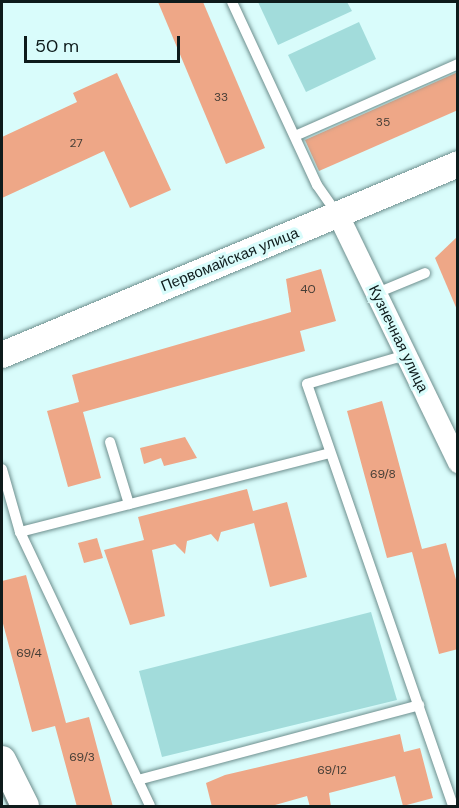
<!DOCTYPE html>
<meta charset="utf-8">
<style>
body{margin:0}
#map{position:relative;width:459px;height:808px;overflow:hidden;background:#d9fcfb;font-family:"DM Sans",sans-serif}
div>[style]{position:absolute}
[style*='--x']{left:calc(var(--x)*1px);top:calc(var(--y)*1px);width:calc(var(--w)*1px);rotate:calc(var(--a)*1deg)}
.green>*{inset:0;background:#a2dcdb}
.building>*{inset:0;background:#eea787}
.roads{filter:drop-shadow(0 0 2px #6e8f8e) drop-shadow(0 0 2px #6e8f8e)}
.service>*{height:10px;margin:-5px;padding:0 5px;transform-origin:5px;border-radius:5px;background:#fff}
.minor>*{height:21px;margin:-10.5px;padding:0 10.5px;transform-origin:10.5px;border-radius:10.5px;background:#fff}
.tertiary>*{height:26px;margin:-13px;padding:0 13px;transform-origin:13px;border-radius:13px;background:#fff}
.secondary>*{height:28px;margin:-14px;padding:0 14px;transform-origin:14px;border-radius:14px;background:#fff}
.tram>*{height:1.5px;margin:-0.75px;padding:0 0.75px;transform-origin:0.75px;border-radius:0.75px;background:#7b9493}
span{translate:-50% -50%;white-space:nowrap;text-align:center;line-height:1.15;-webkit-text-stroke:6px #d9fcfb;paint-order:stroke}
.number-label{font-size:12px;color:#463e36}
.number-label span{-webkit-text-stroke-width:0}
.street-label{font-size:15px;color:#0e1b1b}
.frame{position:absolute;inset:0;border:3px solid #0e1b1b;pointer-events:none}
.scale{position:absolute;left:24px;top:36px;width:156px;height:27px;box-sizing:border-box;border:3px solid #0e1b1b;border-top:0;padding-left:8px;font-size:18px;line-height:21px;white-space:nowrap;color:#0e1b1b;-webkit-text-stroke:4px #d9fcfb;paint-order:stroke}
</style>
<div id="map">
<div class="green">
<div style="clip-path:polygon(258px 2px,347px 2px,352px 11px,278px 45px)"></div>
<div style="clip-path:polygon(359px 22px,376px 59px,306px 92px,288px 55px)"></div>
<div style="clip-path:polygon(371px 612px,397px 700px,162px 757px,139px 671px)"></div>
</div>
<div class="building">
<div style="clip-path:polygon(158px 2px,203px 2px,265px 148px,226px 164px)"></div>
<div style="clip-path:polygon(458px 72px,458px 110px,319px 171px,305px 140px)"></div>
<div style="clip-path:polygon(117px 73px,171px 190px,130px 208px,104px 151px,2px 198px,2px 137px,77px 102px,73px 93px)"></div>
<div style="clip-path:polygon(458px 236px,458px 312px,435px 258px)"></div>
<div style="clip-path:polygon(321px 269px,336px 321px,300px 331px,305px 351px,83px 412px,101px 478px,68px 487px,47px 411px,79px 402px,72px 375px,291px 312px,286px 279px)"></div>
<div style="clip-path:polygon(382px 401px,422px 549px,446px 543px,458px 587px,458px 649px,439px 654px,412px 552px,387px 558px,347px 411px)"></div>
<div style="clip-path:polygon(185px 437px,197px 458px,164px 466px,161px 458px,144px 464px,140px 448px)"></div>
<div style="clip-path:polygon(247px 489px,253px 511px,287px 502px,307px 577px,270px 587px,254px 523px,221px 532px,218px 542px,211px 534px,187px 541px,185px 554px,175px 544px,152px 550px,165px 616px,130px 625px,104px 550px,144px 540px,138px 517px)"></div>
<div style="clip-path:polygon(97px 538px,103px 558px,84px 563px,78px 543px)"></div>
<div style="clip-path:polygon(26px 575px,66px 723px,89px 717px,113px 807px,77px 807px,55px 726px,32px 732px,2px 620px,2px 581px)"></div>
<div style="clip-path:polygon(400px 734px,404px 752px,420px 748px,433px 798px,403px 806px,395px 776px,329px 793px,331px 807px,310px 807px,307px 796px,268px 807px,212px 807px,206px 783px,225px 775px)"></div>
</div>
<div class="roads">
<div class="service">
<div style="--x:232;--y:2;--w:202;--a:65.1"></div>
<div style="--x:317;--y:185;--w:37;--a:55"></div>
<div style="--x:295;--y:136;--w:178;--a:-23.8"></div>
<div style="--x:377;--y:293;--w:52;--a:-22.6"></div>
<div style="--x:406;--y:355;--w:103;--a:163.7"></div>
<div style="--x:307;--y:384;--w:447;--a:70.9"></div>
<div style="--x:110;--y:442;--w:65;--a:73"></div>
<div style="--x:2;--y:469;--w:66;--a:74.1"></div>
<div style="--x:20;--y:532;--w:303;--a:64.6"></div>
<div style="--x:20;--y:532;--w:319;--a:-14.3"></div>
<div style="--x:138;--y:780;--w:291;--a:-14.9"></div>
</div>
<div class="minor">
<div style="--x:338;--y:215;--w:275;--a:64.1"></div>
</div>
<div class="tertiary">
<div style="--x:2;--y:355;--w:494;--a:-22.7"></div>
</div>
<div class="secondary">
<div style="--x:2;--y:760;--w:51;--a:63.4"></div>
</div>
</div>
<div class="tram">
<div style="--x:2;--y:791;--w:17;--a:65"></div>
</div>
<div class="number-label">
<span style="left:221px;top:98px">33</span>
<span style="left:383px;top:123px">35</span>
<span style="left:76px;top:144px">27</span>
<span style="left:308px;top:290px">40</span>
<span style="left:383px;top:475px">69/8</span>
<span style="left:29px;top:654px">69/4</span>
<span style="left:82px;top:758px">69/3</span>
<span style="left:332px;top:771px">69/12</span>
</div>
<div class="street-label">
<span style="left:230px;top:260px;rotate:-22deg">Первомайская улица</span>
<span style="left:398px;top:339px;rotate:64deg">Кузнечная улица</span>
</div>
<div class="frame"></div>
<div class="scale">50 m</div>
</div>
